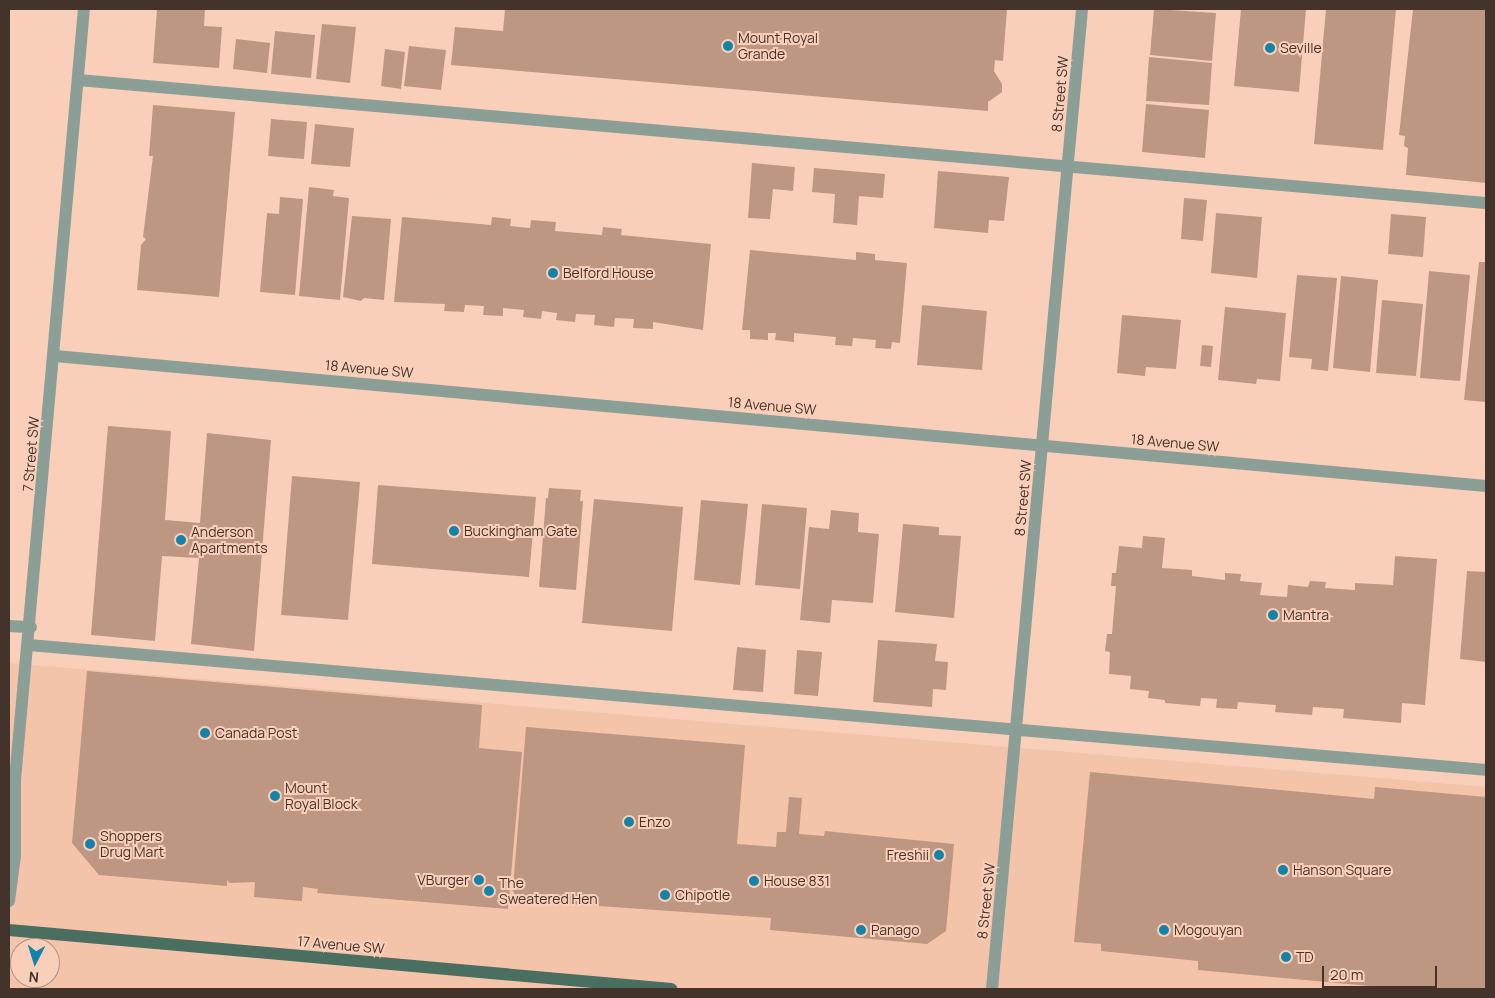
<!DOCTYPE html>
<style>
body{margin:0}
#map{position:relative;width:1495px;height:998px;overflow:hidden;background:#f9cfba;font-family:Manrope,sans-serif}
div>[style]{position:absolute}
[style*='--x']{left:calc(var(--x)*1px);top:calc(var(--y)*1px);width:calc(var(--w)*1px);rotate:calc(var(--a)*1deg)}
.built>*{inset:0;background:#f3c3aa}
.building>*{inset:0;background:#be9783}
.minor>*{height:12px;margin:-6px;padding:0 6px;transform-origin:6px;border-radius:6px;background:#8b9f97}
.major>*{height:12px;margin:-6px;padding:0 6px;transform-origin:6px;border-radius:6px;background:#4a6e60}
.dots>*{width:14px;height:14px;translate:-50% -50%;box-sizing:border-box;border:2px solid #f9cfba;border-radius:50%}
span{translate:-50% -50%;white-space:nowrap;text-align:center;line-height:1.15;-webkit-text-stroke:4px #f9cfba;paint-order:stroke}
.poi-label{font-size:14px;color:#44332b}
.left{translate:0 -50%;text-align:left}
.right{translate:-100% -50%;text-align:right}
.street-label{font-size:14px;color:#44332b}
.frame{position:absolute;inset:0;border:10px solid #44332b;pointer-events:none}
.north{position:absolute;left:10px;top:938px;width:50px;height:50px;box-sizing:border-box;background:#f9cfba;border:1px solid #b19181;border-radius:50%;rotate:185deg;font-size:14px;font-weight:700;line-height:20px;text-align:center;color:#44332b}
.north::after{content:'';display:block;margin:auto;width:18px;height:22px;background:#1383aa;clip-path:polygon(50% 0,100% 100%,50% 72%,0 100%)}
.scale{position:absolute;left:1322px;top:966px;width:115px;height:22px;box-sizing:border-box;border:2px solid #44332b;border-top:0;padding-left:6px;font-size:15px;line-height:18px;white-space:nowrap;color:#44332b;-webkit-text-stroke:4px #f9cfba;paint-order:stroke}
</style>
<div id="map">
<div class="built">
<div style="clip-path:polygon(evenodd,9px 663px,1486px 787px,1486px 989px,9px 989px,9px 663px,20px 948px,50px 948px,50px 978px,20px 978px,20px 948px)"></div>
</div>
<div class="building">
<div style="clip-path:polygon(157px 9px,205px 9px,204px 26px,222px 27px,219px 68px,153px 63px)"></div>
<div style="clip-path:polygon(505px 9px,1007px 9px,1003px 61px,995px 60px,994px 71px,1002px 84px,1002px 92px,988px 102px,988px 111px,451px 65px,455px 27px,503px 31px)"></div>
<div style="clip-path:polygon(1154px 9px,1216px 13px,1212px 61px,1150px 55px)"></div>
<div style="clip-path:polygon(1241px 9px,1306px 9px,1299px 92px,1234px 86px)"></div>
<div style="clip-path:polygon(1326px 9px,1396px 9px,1383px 150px,1314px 144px)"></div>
<div style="clip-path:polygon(1413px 9px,1486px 9px,1486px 183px,1406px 175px,1408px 148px,1404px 146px,1405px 136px,1399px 135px)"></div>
<div style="clip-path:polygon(322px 24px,356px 27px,350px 83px,316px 79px)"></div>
<div style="clip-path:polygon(275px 31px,315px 35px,311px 78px,271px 74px)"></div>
<div style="clip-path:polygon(236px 39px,270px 43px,267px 73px,233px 69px)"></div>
<div style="clip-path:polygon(409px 46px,446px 50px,441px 90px,404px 86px)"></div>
<div style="clip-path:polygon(385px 49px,405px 52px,401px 89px,381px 86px)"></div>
<div style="clip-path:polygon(1149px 57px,1212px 63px,1209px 105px,1146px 101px)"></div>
<div style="clip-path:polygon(1146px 104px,1209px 110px,1205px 158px,1142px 152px)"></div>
<div style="clip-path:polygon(153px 105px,235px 112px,219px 297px,137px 290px,141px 245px,146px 239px,143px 237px,153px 156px,149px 156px)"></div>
<div style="clip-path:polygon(271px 119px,307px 122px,304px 159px,268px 156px)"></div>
<div style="clip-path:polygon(315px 124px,354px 128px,350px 167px,311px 164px)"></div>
<div style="clip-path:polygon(752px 163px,795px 167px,793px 191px,773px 189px,770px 219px,748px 218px)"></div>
<div style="clip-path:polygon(814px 168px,885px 174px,883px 198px,859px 196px,857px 225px,833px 223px,835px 194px,812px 192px)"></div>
<div style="clip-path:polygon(938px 171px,1009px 177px,1004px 221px,989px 220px,988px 233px,934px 228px)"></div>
<div style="clip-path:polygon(309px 187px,334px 190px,333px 196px,349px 198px,340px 300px,299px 296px)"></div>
<div style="clip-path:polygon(280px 197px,303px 199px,295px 295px,260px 292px,267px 213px,279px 214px)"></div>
<div style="clip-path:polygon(1184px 198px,1207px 200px,1203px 241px,1181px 239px)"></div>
<div style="clip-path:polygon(1216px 213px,1262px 217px,1257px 278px,1211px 273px)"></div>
<div style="clip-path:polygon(1391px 214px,1426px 217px,1423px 257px,1388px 254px)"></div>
<div style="clip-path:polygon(352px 216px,391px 219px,384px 300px,364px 298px,361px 301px,343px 297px)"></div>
<div style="clip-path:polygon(402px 217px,491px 225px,492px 217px,511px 219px,510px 226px,530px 228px,531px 220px,556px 222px,555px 231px,602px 235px,603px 227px,622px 229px,621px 235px,711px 244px,703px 330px,653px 322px,653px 329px,633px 328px,634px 319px,615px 318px,614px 327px,594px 325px,595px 315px,576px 314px,575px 322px,556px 320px,557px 313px,542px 311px,541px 319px,523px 317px,524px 310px,503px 308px,503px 316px,483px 315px,484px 306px,465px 305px,464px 312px,444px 311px,445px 304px,394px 302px)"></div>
<div style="clip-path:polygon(750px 250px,856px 260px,856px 252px,875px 254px,875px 260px,907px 263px,900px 343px,892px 342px,891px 349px,875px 348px,876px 340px,853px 338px,852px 346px,835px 345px,836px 337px,794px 333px,794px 342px,775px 340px,776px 333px,768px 333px,768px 340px,750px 339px,750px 330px,742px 330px)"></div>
<div style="clip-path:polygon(1479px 262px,1486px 262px,1486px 402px,1464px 400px)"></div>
<div style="clip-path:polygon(1429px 271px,1470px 275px,1460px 381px,1420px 378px)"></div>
<div style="clip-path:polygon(1297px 275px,1337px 278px,1328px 371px,1311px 369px,1312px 359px,1289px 357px)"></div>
<div style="clip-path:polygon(1341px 276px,1378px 280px,1370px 372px,1333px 368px)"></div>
<div style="clip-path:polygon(1382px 300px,1423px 304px,1416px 376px,1376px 373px)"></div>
<div style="clip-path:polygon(922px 305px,987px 311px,982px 370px,917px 365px)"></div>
<div style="clip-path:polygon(1225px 307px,1286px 313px,1280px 381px,1257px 379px,1256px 384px,1218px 380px)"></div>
<div style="clip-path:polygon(1122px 315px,1181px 320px,1176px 369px,1146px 367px,1145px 376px,1117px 373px)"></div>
<div style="clip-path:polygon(1202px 345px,1213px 346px,1211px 367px,1200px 366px)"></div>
<div style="clip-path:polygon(108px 426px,171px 431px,165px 520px,200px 523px,207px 433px,271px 440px,254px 651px,191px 644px,199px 558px,162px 556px,155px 641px,91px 635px)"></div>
<div style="clip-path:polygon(292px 476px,360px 482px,348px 620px,281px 615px)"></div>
<div style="clip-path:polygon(378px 485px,536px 497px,529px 577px,372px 564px)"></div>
<div style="clip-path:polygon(549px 488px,581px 490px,580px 501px,583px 501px,576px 590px,539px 587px,546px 498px,548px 498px)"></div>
<div style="clip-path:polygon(594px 499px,683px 507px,672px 631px,582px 623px)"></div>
<div style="clip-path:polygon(701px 500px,748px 504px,740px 585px,694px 580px)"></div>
<div style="clip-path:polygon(762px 504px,807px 508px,800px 589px,755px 585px)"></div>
<div style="clip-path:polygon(831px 510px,859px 513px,858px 532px,879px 534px,873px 603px,832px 600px,830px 623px,800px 620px,809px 527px,829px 529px)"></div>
<div style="clip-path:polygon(903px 524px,939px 527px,939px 535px,961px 536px,954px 618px,895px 612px)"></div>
<div style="clip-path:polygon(1143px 536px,1165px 538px,1162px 568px,1192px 570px,1192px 576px,1225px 580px,1225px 573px,1241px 574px,1240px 581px,1262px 583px,1260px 595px,1287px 597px,1288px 585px,1308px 587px,1310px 581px,1326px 582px,1325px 588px,1355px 590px,1355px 583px,1393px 585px,1395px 556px,1437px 559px,1425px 705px,1402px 703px,1401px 723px,1343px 718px,1344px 709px,1313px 707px,1312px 715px,1275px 712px,1276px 705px,1238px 702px,1237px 709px,1216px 708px,1217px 699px,1201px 698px,1200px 706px,1165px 703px,1165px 700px,1148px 698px,1149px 691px,1130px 689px,1131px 676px,1109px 674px,1110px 652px,1105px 651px,1107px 634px,1112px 634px,1116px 586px,1111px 586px,1112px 573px,1116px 573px,1119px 546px,1142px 548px)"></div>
<div style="clip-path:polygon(1467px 571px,1486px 572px,1486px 662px,1460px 659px)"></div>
<div style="clip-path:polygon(878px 640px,937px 644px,935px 661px,948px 662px,946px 690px,933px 689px,932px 707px,873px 702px)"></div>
<div style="clip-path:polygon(737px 647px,766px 650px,763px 692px,733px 690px)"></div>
<div style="clip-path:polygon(797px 650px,822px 652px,818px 696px,794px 694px)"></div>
<div style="clip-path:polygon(87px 671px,482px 705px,479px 748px,522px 752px,508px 909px,317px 893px,318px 889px,303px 887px,302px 901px,254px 897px,255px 882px,230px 883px,227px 880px,227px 886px,99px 875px,72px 843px)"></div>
<div style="clip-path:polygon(526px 727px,745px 745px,737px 844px,776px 847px,777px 832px,786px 832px,789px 797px,802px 798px,799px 834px,824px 836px,825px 831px,954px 844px,946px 931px,927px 944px,770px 930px,771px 918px,512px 900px)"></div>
<div style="clip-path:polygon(1090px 772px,1374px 799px,1375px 787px,1486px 797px,1486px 989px,1402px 989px,1198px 970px,1198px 961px,1101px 951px,1101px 944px,1074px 942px)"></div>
</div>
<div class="minor">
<div style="--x:78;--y:80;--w:1413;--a:4.99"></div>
<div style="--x:55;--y:356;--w:1437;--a:5.19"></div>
<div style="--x:9;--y:626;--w:22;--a:3"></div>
<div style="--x:29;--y:645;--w:1462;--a:4.9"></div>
<div style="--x:9;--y:901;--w:46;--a:-82.6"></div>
<div style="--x:15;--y:855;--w:75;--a:-90"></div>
<div style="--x:15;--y:780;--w:774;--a:-84.89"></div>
<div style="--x:992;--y:989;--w:984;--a:-84.75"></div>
</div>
<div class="major">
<div style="--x:9;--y:930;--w:665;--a:5.09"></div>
</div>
<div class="dots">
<div style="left:728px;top:46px;background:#1383aa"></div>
<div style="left:1270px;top:48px;background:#1383aa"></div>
<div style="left:553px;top:273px;background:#1383aa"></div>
<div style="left:454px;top:531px;background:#1383aa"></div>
<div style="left:181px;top:540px;background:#1383aa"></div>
<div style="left:1273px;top:615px;background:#1383aa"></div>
<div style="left:205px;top:733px;background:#1383aa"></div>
<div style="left:275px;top:796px;background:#1383aa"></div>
<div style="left:629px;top:822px;background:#1383aa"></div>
<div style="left:90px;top:844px;background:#1383aa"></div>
<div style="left:939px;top:855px;background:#1383aa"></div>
<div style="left:1283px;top:870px;background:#1383aa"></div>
<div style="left:479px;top:880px;background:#1383aa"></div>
<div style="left:754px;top:881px;background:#1383aa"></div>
<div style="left:489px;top:891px;background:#1383aa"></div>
<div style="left:665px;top:895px;background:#1383aa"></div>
<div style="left:861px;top:930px;background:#1383aa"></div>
<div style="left:1164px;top:930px;background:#1383aa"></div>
<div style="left:1286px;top:957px;background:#1383aa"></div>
</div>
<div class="poi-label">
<span class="left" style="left:738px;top:46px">Mount Royal<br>Grande</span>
<span class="left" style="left:1280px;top:48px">Seville</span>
<span class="left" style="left:563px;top:273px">Belford House</span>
<span class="left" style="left:464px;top:531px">Buckingham Gate</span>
<span class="left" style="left:191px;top:540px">Anderson<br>Apartments</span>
<span class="left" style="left:1283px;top:615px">Mantra</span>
<span class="left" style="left:215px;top:733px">Canada Post</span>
<span class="left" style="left:285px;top:796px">Mount<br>Royal Block</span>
<span class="left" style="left:639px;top:822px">Enzo</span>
<span class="left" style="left:100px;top:844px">Shoppers<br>Drug Mart</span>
<span class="right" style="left:929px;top:855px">Freshii</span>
<span class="left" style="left:1293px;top:870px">Hanson Square</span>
<span class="right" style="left:469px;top:880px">VBurger</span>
<span class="left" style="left:764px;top:881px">House 831</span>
<span class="left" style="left:499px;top:891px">The<br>Sweatered Hen</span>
<span class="left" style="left:675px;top:895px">Chipotle</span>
<span class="left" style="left:871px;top:930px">Panago</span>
<span class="left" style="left:1174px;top:930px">Mogouyan</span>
<span class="left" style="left:1296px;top:957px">TD</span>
</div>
<div class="street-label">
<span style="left:1060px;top:94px;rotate:-85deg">8 Street SW</span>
<span style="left:369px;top:369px;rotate:5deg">18 Avenue SW</span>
<span style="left:772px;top:406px;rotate:5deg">18 Avenue SW</span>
<span style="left:1175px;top:443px;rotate:5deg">18 Avenue SW</span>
<span style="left:31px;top:454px;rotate:-85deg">7 Street SW</span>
<span style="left:1023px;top:498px;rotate:-85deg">8 Street SW</span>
<span style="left:986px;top:901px;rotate:-84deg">8 Street SW</span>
<span style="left:341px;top:945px;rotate:5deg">17 Avenue SW</span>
</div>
<div class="frame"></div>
<div class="north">N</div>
<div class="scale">20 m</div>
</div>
